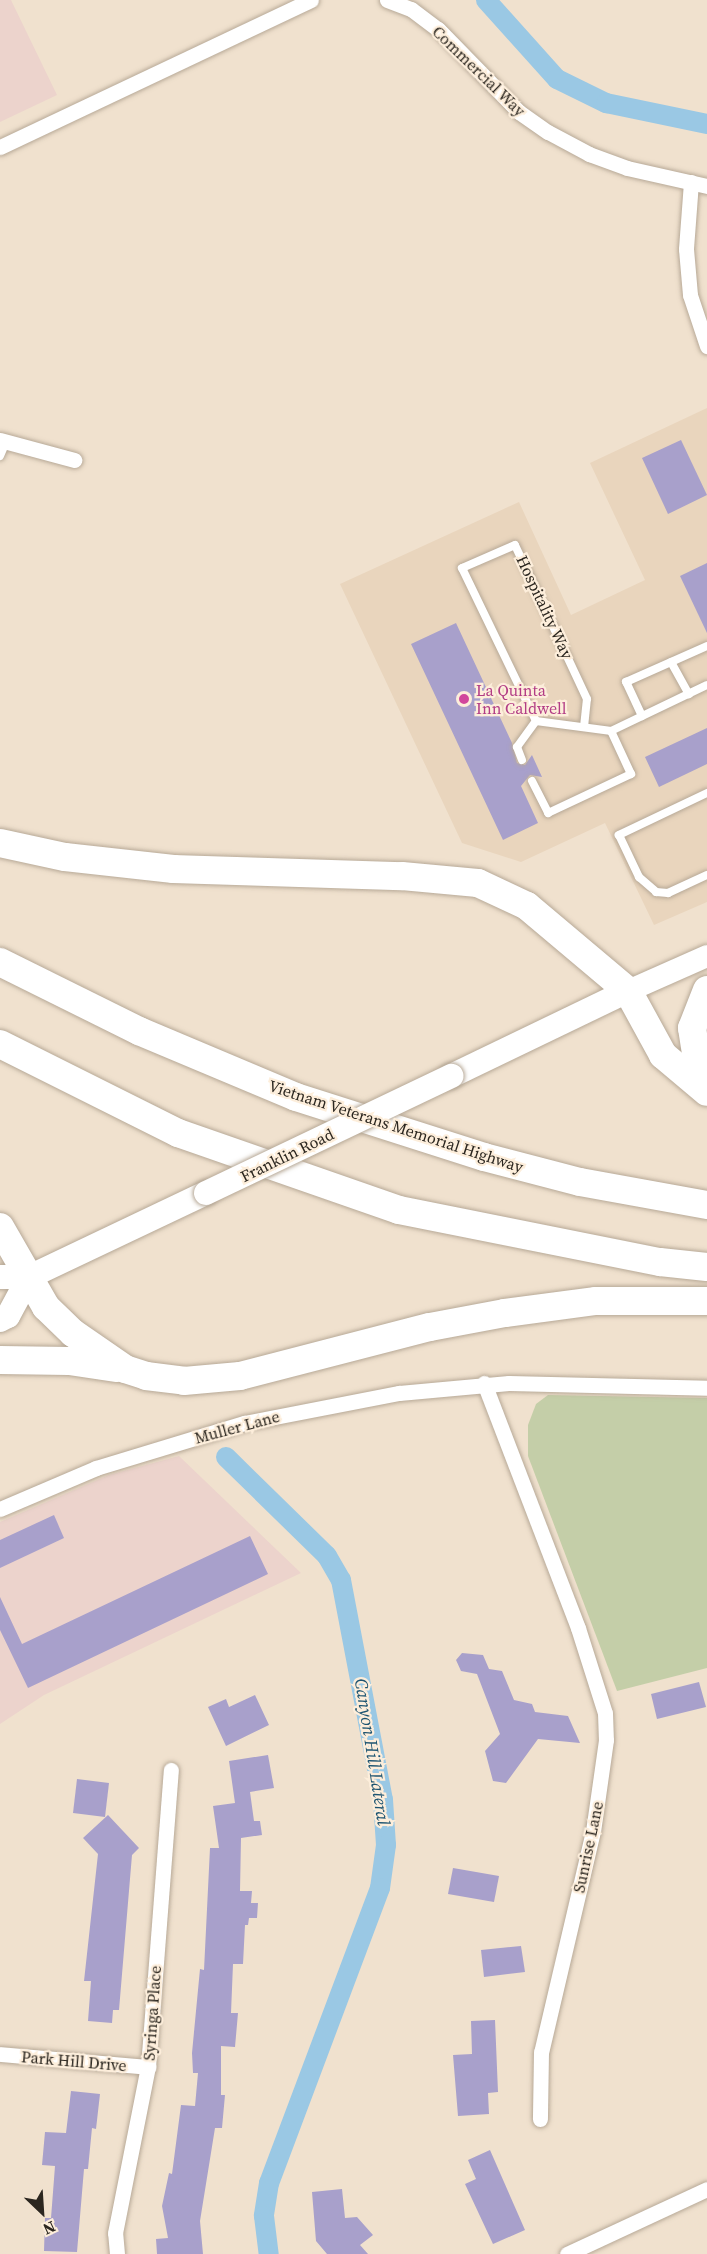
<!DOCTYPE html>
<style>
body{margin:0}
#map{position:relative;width:707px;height:2254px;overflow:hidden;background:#f0e1ce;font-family:"Source Serif 4",serif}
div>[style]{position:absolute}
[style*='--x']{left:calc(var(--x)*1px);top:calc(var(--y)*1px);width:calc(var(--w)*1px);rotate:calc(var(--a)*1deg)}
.built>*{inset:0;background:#e9d5bd}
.industrial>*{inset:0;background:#ecd3cc}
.green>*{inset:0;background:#c4cea8}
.canal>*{height:20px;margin:-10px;padding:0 10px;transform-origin:10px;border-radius:10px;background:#9ac8e4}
.building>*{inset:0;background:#a8a0cb}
.roads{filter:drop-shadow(0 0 2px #b7a997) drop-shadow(0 0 2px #b7a997)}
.lane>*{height:8px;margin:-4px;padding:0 4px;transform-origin:4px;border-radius:4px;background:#fff}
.street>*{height:15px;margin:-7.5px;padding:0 7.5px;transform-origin:7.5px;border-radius:7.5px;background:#fff}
.secondary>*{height:22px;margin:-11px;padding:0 11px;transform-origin:11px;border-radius:11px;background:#fff}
.primary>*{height:24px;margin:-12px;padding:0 12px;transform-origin:12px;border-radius:12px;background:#fff}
.highway>*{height:28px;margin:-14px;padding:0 14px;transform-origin:14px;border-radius:14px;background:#fff}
.bridges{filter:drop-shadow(0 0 2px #b7a997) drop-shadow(0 0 2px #b7a997)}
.primary-bridge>*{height:24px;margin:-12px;padding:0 12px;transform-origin:12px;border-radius:12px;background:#fff}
.dots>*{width:16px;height:16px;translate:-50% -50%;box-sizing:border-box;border:3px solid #fdeedb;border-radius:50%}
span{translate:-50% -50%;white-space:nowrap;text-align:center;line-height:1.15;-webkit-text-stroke:4.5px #fdeedb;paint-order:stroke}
.street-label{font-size:16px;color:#2b261f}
.hotel-label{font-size:16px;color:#b23c85}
.left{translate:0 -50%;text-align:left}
.water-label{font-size:18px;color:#1d5471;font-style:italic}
.north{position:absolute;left:12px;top:2182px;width:60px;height:60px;-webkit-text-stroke:4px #fdeedb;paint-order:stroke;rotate:155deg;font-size:16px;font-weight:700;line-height:24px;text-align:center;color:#2b261f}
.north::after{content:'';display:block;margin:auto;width:21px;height:27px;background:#2b261f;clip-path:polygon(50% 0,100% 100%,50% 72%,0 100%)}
</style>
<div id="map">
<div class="built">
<div style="clip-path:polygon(707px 408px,707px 902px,654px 925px,605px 823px,521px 862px,462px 843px,340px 584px,519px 502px,571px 615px,645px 580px,590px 463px)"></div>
</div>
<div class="industrial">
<div style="clip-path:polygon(0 0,11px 0,57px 95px,0 122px)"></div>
<div style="clip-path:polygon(179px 1456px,301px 1573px,44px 1695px,0 1724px,0 1522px,109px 1475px)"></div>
</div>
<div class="green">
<div style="clip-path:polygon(548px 1395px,707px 1398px,707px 1668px,617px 1691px,528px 1456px,528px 1425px,536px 1404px)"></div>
</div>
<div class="canal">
<div style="--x:486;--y:0;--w:106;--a:48.1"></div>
<div style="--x:557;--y:79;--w:55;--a:26.1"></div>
<div style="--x:606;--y:103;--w:103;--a:11.7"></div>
<div style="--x:226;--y:1457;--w:141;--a:44.4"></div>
<div style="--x:327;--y:1556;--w:28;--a:60"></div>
<div style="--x:341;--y:1580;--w:224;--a:79.2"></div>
<div style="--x:383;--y:1800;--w:45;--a:86.2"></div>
<div style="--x:386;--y:1845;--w:43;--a:97.9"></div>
<div style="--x:380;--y:1888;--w:315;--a:110.6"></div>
<div style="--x:269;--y:2183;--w:33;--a:99"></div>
<div style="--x:264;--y:2216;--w:38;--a:83"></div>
</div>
<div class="building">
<div style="clip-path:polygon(681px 440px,707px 495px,668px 514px,642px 458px)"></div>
<div style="clip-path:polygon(707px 563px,707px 633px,680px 576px)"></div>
<div style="clip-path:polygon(456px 623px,512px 743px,517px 763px,525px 765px,532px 755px,542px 777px,530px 775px,521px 786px,538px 823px,503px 840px,411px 644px)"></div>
<div style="clip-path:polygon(707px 728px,707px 764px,659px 787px,645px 757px)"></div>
<div style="clip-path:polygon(54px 1515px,64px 1538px,0 1568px,0 1540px)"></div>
<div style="clip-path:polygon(250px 1536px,268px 1574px,28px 1688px,0 1630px,0 1597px,22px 1644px)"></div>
<div style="clip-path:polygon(462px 1653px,483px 1655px,489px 1669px,502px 1671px,514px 1700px,532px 1704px,535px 1712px,568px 1716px,580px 1743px,538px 1739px,506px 1783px,493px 1781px,485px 1751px,500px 1734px,477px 1674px,461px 1671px,456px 1660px)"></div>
<div style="clip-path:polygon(699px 1682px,706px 1707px,657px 1719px,651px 1694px)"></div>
<div style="clip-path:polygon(255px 1695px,269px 1725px,226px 1746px,208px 1707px,226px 1699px,229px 1707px)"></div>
<div style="clip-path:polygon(268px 1755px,274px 1788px,250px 1792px,254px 1821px,260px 1821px,262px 1835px,241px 1838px,240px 1891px,252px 1891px,251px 1903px,258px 1903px,257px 1918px,249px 1918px,248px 1925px,245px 1925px,243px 1964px,233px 1964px,231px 2013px,238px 2013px,235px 2047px,221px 2046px,221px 2095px,225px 2095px,222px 2128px,215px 2128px,200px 2221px,203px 2254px,157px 2254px,156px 2239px,168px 2238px,162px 2206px,169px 2173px,172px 2174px,181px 2105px,195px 2106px,198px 2073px,193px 2073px,192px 2053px,200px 1969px,204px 1970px,210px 1848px,219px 1848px,213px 1806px,235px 1803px,229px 1761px)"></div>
<div style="clip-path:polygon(77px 1779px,109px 1783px,105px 1817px,73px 1813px)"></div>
<div style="clip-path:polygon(108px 1815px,139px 1848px,132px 1855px,119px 2010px,113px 2010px,112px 2023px,88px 2021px,91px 1981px,84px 1981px,98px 1854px,83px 1838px)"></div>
<div style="clip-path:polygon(453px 1868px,499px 1876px,494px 1902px,448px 1894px)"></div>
<div style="clip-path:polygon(521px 1946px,525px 1972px,484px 1977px,481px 1950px)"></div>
<div style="clip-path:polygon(495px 2020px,498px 2092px,488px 2093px,489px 2114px,458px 2116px,453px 2055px,472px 2054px,471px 2021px)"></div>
<div style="clip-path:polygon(71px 2091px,100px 2094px,96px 2129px,92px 2128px,88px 2169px,84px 2169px,77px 2252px,44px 2251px,45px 2218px,51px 2218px,55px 2166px,42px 2165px,45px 2132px,66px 2133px)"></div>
<div style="clip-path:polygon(490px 2150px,525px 2230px,493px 2244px,465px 2184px,476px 2179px,468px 2160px)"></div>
<div style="clip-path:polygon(342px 2189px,345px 2218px,357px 2217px,373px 2235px,360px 2245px,368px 2254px,327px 2254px,316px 2241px,312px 2192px)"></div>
</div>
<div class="roads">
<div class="lane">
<div style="--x:0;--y:456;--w:15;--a:-67"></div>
<div style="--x:671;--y:662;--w:37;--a:61"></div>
<div style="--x:642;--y:716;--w:38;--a:-115"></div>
<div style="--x:626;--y:682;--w:89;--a:-24"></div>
<div style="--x:584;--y:727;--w:28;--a:-84"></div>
<div style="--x:587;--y:699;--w:170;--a:-115.1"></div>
<div style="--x:515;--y:545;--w:58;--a:156.5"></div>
<div style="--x:462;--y:568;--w:170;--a:64.2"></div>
<div style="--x:536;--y:721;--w:76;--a:7.6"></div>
<div style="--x:611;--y:731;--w:106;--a:-25.6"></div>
<div style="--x:522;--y:760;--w:14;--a:-111"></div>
<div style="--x:517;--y:747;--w:32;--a:-54"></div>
<div style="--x:532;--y:781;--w:36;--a:63"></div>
<div style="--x:548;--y:813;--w:92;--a:-25.2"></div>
<div style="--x:631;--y:774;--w:47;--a:-114.9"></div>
<div style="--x:707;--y:793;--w:98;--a:154.5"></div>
<div style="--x:619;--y:835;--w:47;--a:64.5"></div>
<div style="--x:639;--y:877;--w:23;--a:41"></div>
<div style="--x:656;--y:892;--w:12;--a:5"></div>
<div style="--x:668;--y:893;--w:43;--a:-24.8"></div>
</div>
<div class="street">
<div style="--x:387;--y:0;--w:26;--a:21"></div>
<div style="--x:411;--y:9;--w:34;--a:37"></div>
<div style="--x:438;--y:29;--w:116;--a:45.7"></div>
<div style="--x:519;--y:112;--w:35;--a:35"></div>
<div style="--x:548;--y:132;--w:47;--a:28.2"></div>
<div style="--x:589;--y:154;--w:40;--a:20.2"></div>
<div style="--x:627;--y:168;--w:82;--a:12.7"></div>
<div style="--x:0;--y:147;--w:344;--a:-25.3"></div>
<div style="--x:691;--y:182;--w:67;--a:94.3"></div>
<div style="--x:686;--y:249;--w:46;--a:85"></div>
<div style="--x:690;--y:295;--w:54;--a:71.6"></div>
<div style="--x:0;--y:440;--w:77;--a:15.1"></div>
<div style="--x:484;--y:1383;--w:262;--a:69"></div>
<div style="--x:578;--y:1628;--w:89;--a:72.4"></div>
<div style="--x:605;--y:1713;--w:27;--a:88"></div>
<div style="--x:606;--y:1740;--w:92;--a:98.1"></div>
<div style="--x:593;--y:1831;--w:227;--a:103.2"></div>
<div style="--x:541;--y:2052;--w:67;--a:90.9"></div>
<div style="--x:0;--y:1509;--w:104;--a:-23.1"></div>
<div style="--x:96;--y:1468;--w:155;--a:-16.9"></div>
<div style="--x:244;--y:1423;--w:158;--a:-11"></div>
<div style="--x:399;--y:1393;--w:110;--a:-5.2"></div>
<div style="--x:509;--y:1383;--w:198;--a:1.4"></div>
<div style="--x:0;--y:2054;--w:149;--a:5"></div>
<div style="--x:117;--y:2254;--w:21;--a:-95"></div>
<div style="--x:115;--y:2233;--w:169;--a:-78.8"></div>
<div style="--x:148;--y:2067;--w:298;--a:-85.6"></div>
<div style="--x:567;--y:2254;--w:154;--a:-24.9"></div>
</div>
<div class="secondary">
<div style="--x:628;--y:991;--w:86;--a:-23.9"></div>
</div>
<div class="primary">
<div style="--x:451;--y:1076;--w:196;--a:-25.7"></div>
<div style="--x:0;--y:1277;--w:29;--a:0"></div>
<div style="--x:29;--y:1277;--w:196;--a:-25.4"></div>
<div style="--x:0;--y:1320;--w:9;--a:-27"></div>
<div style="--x:8;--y:1316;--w:44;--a:-61.7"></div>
</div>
<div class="highway">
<div style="--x:0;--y:843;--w:66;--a:12.2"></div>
<div style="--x:65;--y:857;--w:109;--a:6.3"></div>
<div style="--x:173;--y:869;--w:229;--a:1.8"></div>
<div style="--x:402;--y:876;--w:76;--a:5.3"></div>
<div style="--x:478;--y:883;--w:54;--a:25.1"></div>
<div style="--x:527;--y:906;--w:132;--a:40.1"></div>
<div style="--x:628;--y:991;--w:73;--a:61.3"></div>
<div style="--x:663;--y:1055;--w:57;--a:40.1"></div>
<div style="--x:0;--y:962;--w:155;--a:26.4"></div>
<div style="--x:139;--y:1031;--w:170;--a:22.8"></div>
<div style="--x:296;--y:1097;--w:197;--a:17.7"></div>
<div style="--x:484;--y:1157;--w:99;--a:14.6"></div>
<div style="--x:580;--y:1182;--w:129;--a:10.3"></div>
<div style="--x:707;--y:990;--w:41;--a:111.5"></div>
<div style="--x:692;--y:1028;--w:25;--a:81"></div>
<div style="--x:696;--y:1053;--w:20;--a:57"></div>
<div style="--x:0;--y:1044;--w:199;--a:26.6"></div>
<div style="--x:178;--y:1133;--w:234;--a:19.2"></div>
<div style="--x:399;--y:1210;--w:266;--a:11.3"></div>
<div style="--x:660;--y:1262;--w:47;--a:6.1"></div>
<div style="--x:0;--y:1227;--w:92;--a:60.1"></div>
<div style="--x:46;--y:1307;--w:37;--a:44"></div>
<div style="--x:73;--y:1333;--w:63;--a:34.7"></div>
<div style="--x:125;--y:1369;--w:22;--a:18"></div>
<div style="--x:146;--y:1376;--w:38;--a:7"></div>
<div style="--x:184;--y:1381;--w:56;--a:-5.1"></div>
<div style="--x:240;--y:1376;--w:196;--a:-14.5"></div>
<div style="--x:430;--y:1327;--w:76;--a:-10.6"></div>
<div style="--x:505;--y:1313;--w:92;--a:-7.5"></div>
<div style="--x:596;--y:1301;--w:111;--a:0"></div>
<div style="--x:0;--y:1360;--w:69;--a:0.8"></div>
<div style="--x:69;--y:1361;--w:49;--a:8.3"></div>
</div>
</div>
<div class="bridges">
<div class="primary-bridge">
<div style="--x:206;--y:1193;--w:272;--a:-25.5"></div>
</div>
</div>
<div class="dots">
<div style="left:464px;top:699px;background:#d1479c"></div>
</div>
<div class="street-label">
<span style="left:479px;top:71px;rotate:44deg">Commercial Way</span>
<span style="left:545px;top:607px;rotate:65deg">Hospitality Way</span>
<span style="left:396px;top:1126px;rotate:18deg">Vietnam Veterans Memorial Highway</span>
<span style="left:287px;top:1155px;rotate:-26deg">Franklin Road</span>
<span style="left:237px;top:1427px;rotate:-15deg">Muller Lane</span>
<span style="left:588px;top:1847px;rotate:-78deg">Sunrise Lane</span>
<span style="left:152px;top:2013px;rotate:-86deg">Syringa Place</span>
<span style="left:74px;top:2061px;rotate:5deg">Park Hill Drive</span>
</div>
<div class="hotel-label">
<span class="left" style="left:476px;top:699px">La Quinta<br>Inn Caldwell</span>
</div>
<div class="water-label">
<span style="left:372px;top:1752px;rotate:81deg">Canyon Hill Lateral</span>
</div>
<div class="north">N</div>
</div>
